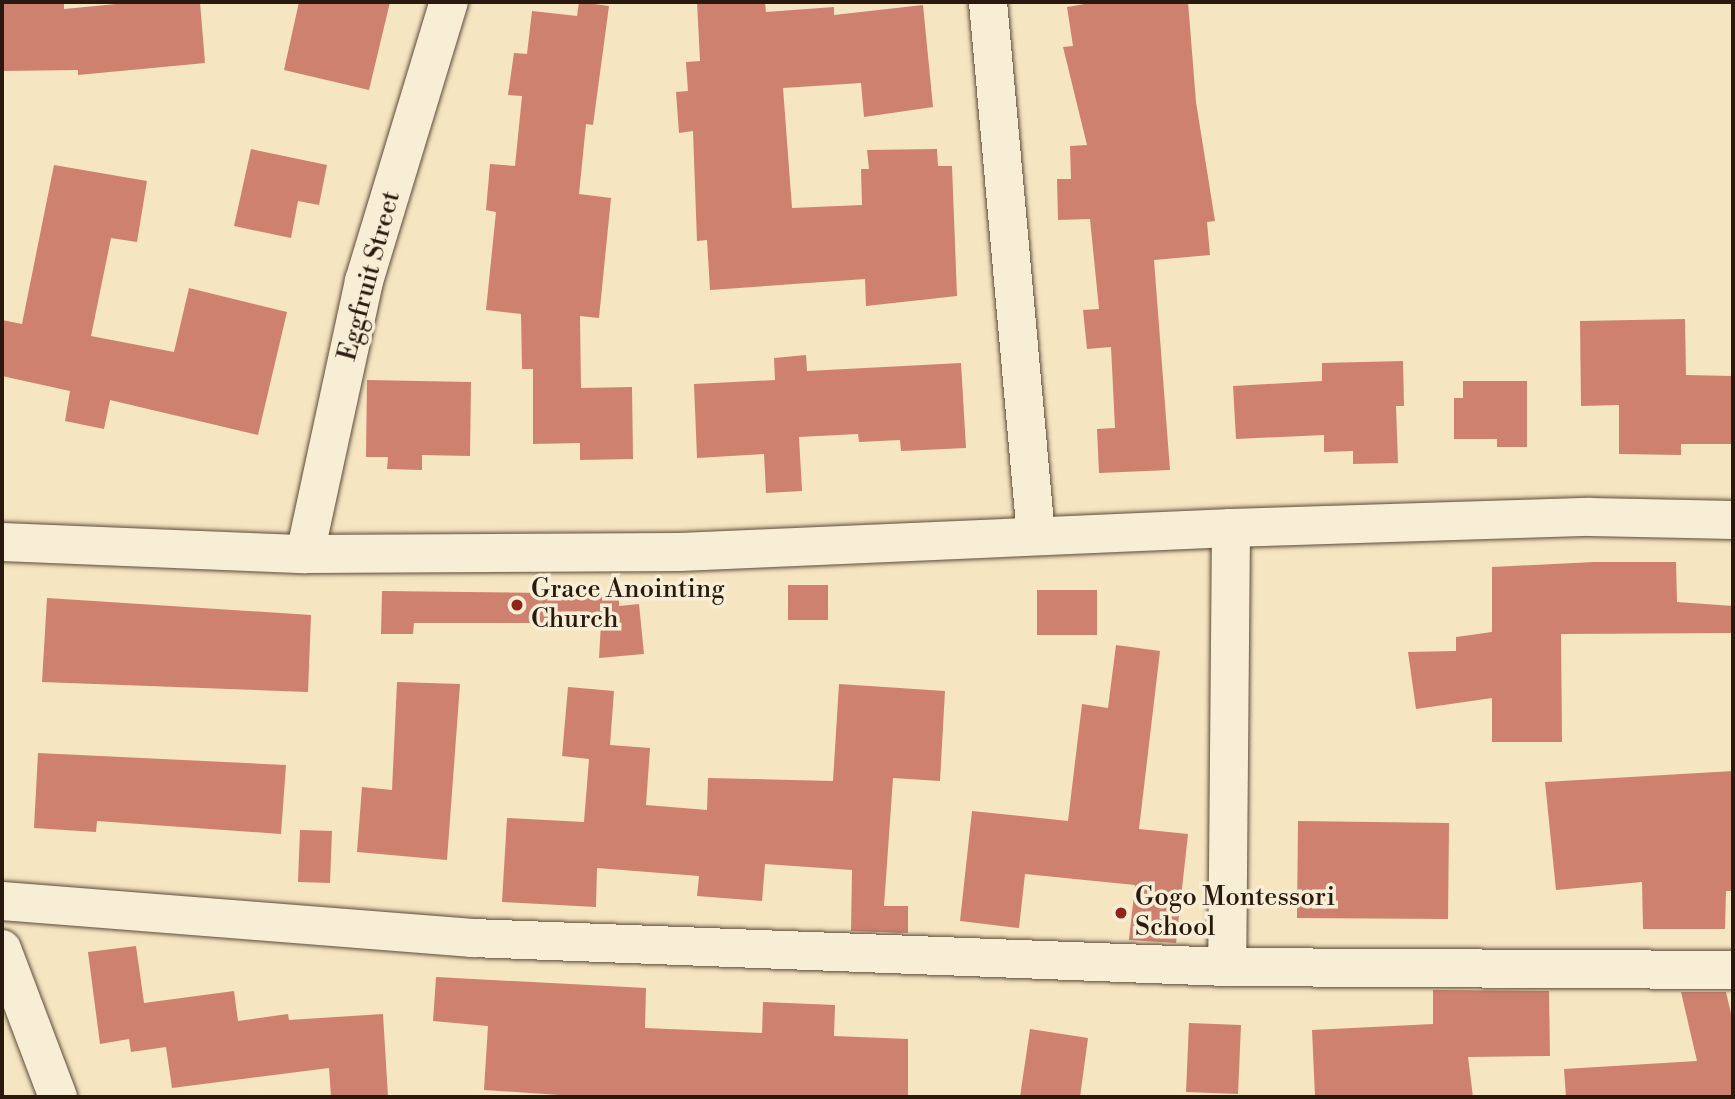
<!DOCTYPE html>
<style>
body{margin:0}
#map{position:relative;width:1735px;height:1099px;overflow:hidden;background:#f5e5c0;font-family:"Libre Bodoni",serif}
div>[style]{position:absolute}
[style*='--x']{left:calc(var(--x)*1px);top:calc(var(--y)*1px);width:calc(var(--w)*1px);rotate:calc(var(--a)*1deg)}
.building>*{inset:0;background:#ce816f}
.roads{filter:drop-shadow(0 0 2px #5d4c3b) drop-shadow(0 0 2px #5d4c3b)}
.street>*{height:38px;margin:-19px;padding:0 19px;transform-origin:19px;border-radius:19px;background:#f8eed6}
.dots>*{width:19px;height:19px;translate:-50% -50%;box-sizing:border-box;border:4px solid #f8eed6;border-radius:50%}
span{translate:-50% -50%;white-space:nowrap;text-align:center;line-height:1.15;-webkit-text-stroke:7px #f8eed6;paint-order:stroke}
.street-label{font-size:26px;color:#2a190f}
.poi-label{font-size:26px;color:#2a190f}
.left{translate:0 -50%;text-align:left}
.frame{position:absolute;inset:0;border:4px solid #2a190f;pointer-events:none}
</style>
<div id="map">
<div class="building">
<div style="clip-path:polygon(137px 2px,200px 2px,205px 63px,78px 75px,78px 70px,2px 71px,2px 3px,64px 3px,64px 9px)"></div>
<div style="clip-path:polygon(299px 2px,390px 2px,369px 90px,284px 70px)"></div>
<div style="clip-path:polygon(579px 2px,609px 6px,593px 125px,586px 124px,579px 194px,611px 198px,599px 318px,580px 316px,581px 388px,632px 387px,633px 459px,580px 460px,580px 443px,533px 444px,533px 369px,522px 369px,521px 314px,486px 310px,496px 212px,486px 210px,490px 164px,515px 166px,522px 96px,508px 95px,514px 53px,527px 54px,532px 11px,577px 16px)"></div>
<div style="clip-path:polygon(697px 2px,765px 2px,766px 12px,834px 7px,834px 15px,923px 5px,933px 107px,864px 117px,861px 83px,783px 88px,792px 208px,862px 205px,861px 169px,869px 169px,867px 150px,937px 149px,938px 166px,952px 166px,957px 296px,866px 306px,865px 279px,710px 290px,707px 240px,697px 241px,693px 131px,679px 133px,676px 92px,688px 91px,686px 62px,700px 61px)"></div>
<div style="clip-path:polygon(1096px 2px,1188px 2px,1196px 102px,1215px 221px,1207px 222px,1210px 255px,1154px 260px,1170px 470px,1099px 473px,1097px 429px,1115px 428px,1111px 347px,1087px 349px,1083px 310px,1099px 309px,1090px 219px,1058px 220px,1057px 179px,1071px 179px,1070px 146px,1087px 145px,1063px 47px,1073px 46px,1067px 7px)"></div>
<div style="clip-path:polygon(251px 149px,327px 165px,319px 205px,298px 201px,291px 238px,234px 226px)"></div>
<div style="clip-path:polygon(54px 165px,147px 181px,137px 242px,111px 238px,91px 336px,174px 352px,189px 288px,287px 312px,258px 435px,110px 400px,104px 429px,65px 421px,70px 391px,2px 376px,2px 320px,22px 324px)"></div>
<div style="clip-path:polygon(1685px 319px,1686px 375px,1733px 376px,1733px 444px,1681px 444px,1681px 455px,1619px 454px,1619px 405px,1581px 406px,1580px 321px)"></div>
<div style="clip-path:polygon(806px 355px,807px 371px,961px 363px,966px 448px,901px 451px,900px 440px,859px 442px,858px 434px,799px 437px,802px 491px,766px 493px,764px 454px,697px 458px,694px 384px,775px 380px,774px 358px)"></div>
<div style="clip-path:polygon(1403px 361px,1404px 406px,1396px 406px,1398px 463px,1353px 464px,1353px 451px,1324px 452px,1324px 435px,1236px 439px,1233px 386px,1322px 381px,1322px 363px)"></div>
<div style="clip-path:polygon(367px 380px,471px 382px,470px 456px,422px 455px,422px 470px,387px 469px,388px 457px,366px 457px)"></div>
<div style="clip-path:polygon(1463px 381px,1527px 381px,1527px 447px,1497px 447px,1497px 439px,1454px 439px,1454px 398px,1463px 398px)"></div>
<div style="clip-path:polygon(1594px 562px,1676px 562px,1677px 602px,1733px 606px,1733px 633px,1561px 634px,1562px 742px,1492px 742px,1492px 698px,1416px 709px,1408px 652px,1456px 651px,1456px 637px,1492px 632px,1492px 567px)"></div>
<div style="clip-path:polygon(788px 585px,828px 585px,828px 620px,788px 620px)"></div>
<div style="clip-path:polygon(1037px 590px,1097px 590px,1097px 635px,1037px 635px)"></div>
<div style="clip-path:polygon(382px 591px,619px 594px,619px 606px,639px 604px,644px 654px,599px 658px,601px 623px,414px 623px,413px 634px,381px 634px)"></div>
<div style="clip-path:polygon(47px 598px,311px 615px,308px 692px,42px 682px)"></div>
<div style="clip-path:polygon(1116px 645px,1160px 651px,1139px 829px,1188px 834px,1176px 943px,1129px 940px,1135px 885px,1025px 874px,1019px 928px,960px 921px,972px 811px,1068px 821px,1082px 704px,1108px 708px)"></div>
<div style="clip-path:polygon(397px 682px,460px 684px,447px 860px,357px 852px,362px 787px,392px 790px)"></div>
<div style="clip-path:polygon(839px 684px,945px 691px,940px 781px,893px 778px,884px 906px,908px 906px,908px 933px,851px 931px,852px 870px,765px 864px,762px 901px,697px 896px,699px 876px,597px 868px,596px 907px,502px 902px,507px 818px,584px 822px,589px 759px,562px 756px,568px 687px,614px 691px,610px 745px,650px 748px,646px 805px,707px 810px,708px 778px,833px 781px)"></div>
<div style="clip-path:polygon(38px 753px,286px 765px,281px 834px,97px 821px,96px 832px,34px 828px)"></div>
<div style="clip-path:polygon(1733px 771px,1733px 891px,1726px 891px,1725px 929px,1643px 929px,1642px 882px,1556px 890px,1545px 782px)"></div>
<div style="clip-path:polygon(1298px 821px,1449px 823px,1448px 919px,1297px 918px)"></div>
<div style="clip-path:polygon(300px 830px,332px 831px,330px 883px,298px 882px)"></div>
<div style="clip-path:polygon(136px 946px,144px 1003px,234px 991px,238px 1021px,288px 1014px,289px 1020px,383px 1014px,388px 1097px,331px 1097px,329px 1068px,172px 1088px,166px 1047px,131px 1052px,129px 1039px,100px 1044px,88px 952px)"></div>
<div style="clip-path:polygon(436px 977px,646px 988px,645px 1028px,762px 1033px,763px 1002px,835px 1005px,834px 1036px,908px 1039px,908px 1097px,589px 1097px,484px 1090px,488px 1026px,433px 1021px)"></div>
<div style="clip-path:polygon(1433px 990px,1549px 991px,1550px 1056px,1468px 1057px,1473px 1097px,1315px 1097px,1312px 1030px,1433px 1024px)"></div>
<div style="clip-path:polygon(1681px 992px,1726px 992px,1733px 1022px,1733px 1097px,1566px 1097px,1564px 1069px,1697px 1061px)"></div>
<div style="clip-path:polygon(1189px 1023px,1241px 1025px,1238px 1094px,1186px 1092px)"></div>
<div style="clip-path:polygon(1030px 1029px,1088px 1038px,1080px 1097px,1020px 1097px)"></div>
</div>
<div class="roads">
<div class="street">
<div style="--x:988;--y:2;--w:536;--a:84.86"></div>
<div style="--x:1231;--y:528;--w:359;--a:-1.8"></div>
<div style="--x:1590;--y:517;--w:143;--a:1.2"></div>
<div style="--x:2;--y:542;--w:303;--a:2.3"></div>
<div style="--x:305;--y:554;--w:375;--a:-0.3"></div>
<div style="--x:680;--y:552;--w:552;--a:-2.49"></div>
<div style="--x:1231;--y:528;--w:439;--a:90.5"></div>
<div style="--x:1227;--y:967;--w:755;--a:-177.8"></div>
<div style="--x:473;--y:938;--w:472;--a:-175.5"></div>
<div style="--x:305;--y:554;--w:279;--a:-77.8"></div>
<div style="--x:364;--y:281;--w:292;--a:-73.1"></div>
<div style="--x:2;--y:949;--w:158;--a:69.3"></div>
<div style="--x:1227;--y:967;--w:506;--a:0.34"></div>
</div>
</div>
<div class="dots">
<div style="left:517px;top:605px;background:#8f2418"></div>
<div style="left:1121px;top:913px;background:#8f2418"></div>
</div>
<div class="street-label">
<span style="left:370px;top:276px;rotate:-75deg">Eggfruit Street</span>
</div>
<div class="poi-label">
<span class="left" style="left:531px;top:605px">Grace Anointing<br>Church</span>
<span class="left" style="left:1135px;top:913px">Gogo Montessori<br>School</span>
</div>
<div class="frame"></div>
</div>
